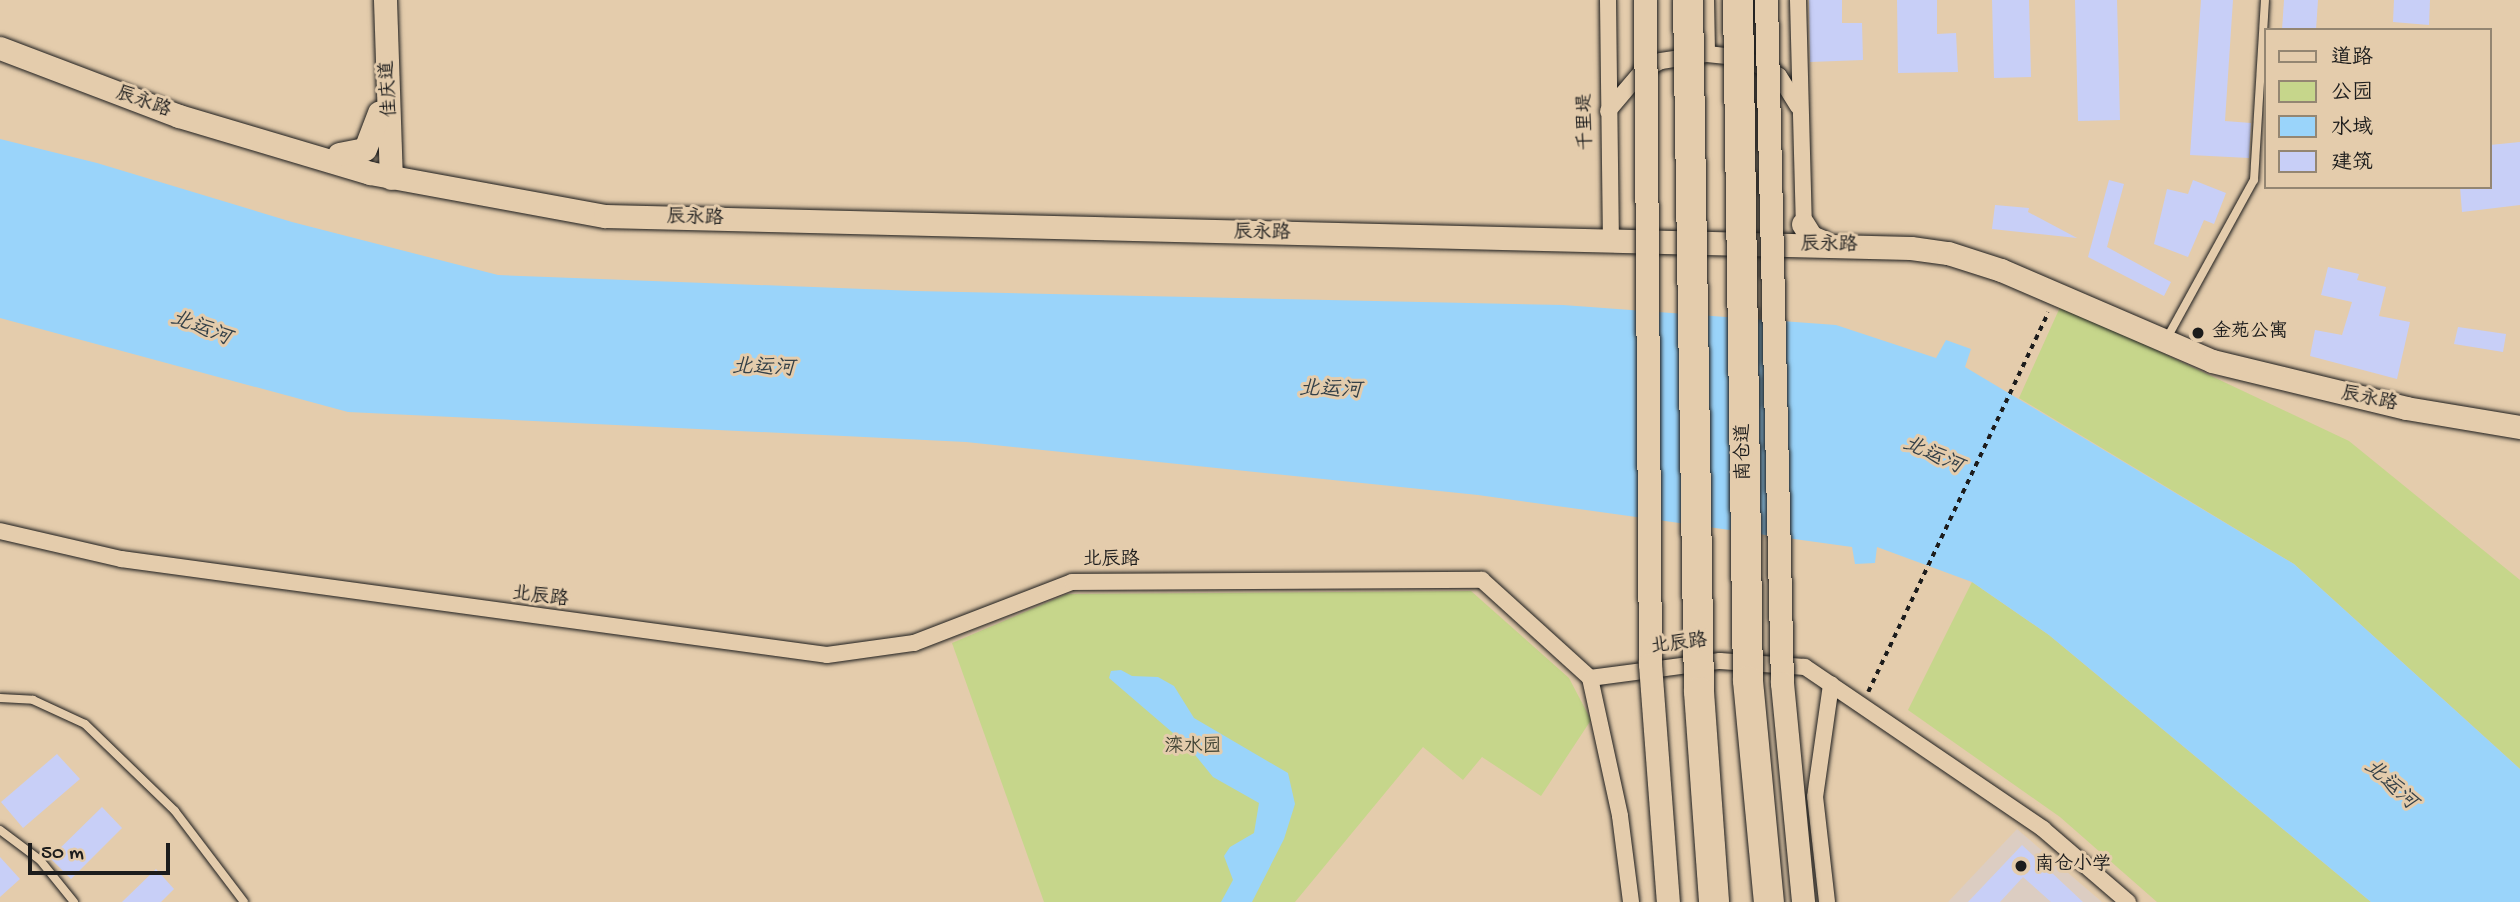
<!DOCTYPE html>
<meta charset="utf-8">
<style>
body{margin:0}
#map{position:relative;width:2520px;height:902px;overflow:hidden;background:#e4ccac;font-family:"Gochi Hand","LXGW WenKai TC",sans-serif}
div>[style]{position:absolute}
[style*='--x']{left:calc(var(--x)*1px);top:calc(var(--y)*1px);width:calc(var(--w)*1px);rotate:calc(var(--a)*1deg)}
.built>*{inset:0;background:#dccdc2}
.green>*{inset:0;background:#c6d68b}
.water>*{inset:0;background:#9ad4fa}
.building>*{inset:0;background:#c8cff7}
.path>*{height:3.5px;margin-top:-1.75px;transform-origin:0;background:repeating-linear-gradient(90deg,#1c1c1c 0 5px,transparent 0 10px)}
.roads{filter:drop-shadow(0 0 2px #1c1c1c) drop-shadow(0 0 2px #1c1c1c)}
.lane>*{height:8px;margin:-4px;padding:0 4px;transform-origin:4px;border-radius:4px;background:#e4ccac}
.street>*{height:16px;margin:-8px;padding:0 8px;transform-origin:8px;border-radius:8px;background:#e4ccac}
.secondary>*{height:23px;margin:-11.5px;padding:0 11.5px;transform-origin:11.5px;border-radius:11.5px;background:#e4ccac}
.bridges{filter:drop-shadow(0 0 2px #1c1c1c) drop-shadow(0 0 2px #1c1c1c)}
.secondary-bridge>*{height:23px;margin:-11.5px;padding:0 11.5px;transform-origin:11.5px;border-radius:11.5px;background:#e4ccac}
.highway-bridge>*{height:30px;margin:-15px;padding:0 15px;transform-origin:15px;border-radius:15px;background:#e4ccac}
.dots>*{width:19px;height:19px;translate:-50% -50%;box-sizing:border-box;border:4px solid #e4ccac;border-radius:50%}
span{translate:-50% -50%;white-space:nowrap;text-align:center;line-height:1.15;-webkit-text-stroke:6px #e4ccac;paint-order:stroke}
.street-label{font-size:19px;color:#1c1c1c}
.poi-label{font-size:19px;color:#1c1c1c}
.left{translate:0 -50%;text-align:left}
.park-label{font-size:19px;color:#3e4132}
.water-label{font-size:21px;color:#354148;font-style:italic}
.legend{position:absolute;left:2264px;top:28px;width:228px;height:161px;box-sizing:border-box;background:#e4ccac;border:2px solid #948672;margin:0;padding:9px 12px;list-style:none;font-size:21px;color:#1c1c1c}
.legend li{display:flex;align-items:center;gap:14px;height:35px}
.legend b{width:35px;border:2px solid #948672}
.scale{position:absolute;left:28px;top:843px;width:142px;height:32px;box-sizing:border-box;border:4px solid #1c1c1c;border-top:0;padding-left:9px;font-size:21px;line-height:24px;white-space:nowrap;color:#1c1c1c;-webkit-text-stroke:5px #e4ccac;paint-order:stroke}
</style>
<div id="map">
<div class="built">
<div style="clip-path:polygon(2017px 829px,2102px 902px,1948px 902px)"></div>
</div>
<div class="green">
<div style="clip-path:polygon(2061px 305px,2349px 441px,2520px 580px,2520px 769px,2294px 564px,2019px 398px)"></div>
<div style="clip-path:polygon(1972px 582px,2049px 635px,2371px 902px,2157px 902px,2060px 817px,1908px 710px)"></div>
<div style="clip-path:polygon(1471px 591px,1569px 678px,1591px 720px,1541px 796px,1482px 757px,1463px 780px,1423px 747px,1295px 902px,1044px 902px,952px 643px,1067px 594px)"></div>
</div>
<div class="water">
<div style="clip-path:polygon(0 139px,97px 163px,292px 222px,498px 275px,916px 291px,1563px 305px,1836px 325px,1936px 358px,1946px 340px,1971px 349px,1965px 367px,2294px 564px,2520px 769px,2520px 902px,2371px 902px,2049px 635px,1972px 582px,1877px 547px,1875px 563px,1855px 564px,1852px 547px,1478px 495px,966px 442px,348px 412px,0 318px)"></div>
<div style="clip-path:polygon(1121px 670px,1132px 676px,1158px 677px,1174px 686px,1194px 718px,1288px 773px,1295px 804px,1284px 839px,1252px 902px,1221px 902px,1233px 880px,1224px 856px,1230px 847px,1254px 833px,1259px 803px,1213px 777px,1187px 745px,1109px 678px,1111px 671px)"></div>
</div>
<div class="building">
<div style="clip-path:polygon(1809px 0,1842px 0,1842px 23px,1862px 23px,1863px 60px,1810px 62px)"></div>
<div style="clip-path:polygon(1897px 0,1937px 0,1937px 34px,1956px 33px,1958px 72px,1898px 73px)"></div>
<div style="clip-path:polygon(1992px 0,2029px 0,2031px 77px,1994px 78px)"></div>
<div style="clip-path:polygon(2075px 0,2117px 0,2120px 120px,2078px 121px)"></div>
<div style="clip-path:polygon(2201px 0,2233px 0,2225px 121px,2251px 123px,2249px 158px,2190px 155px)"></div>
<div style="clip-path:polygon(2284px 0,2318px 0,2316px 30px,2282px 30px)"></div>
<div style="clip-path:polygon(2394px 0,2430px 0,2429px 25px,2393px 22px)"></div>
<div style="clip-path:polygon(2520px 142px,2520px 205px,2462px 212px,2460px 187px,2490px 187px,2490px 145px)"></div>
<div style="clip-path:polygon(2109px 180px,2124px 184px,2107px 247px,2171px 282px,2164px 296px,2088px 257px)"></div>
<div style="clip-path:polygon(2193px 180px,2226px 193px,2214px 224px,2204px 220px,2188px 257px,2154px 244px,2167px 189px,2188px 194px)"></div>
<div style="clip-path:polygon(1995px 205px,2029px 208px,2028px 212px,2077px 238px,1992px 229px)"></div>
<div style="clip-path:polygon(2328px 267px,2359px 274px,2357px 280px,2386px 287px,2379px 316px,2410px 322px,2397px 379px,2310px 356px,2315px 330px,2342px 335px,2352px 302px,2321px 295px)"></div>
<div style="clip-path:polygon(2458px 327px,2506px 334px,2503px 352px,2454px 344px)"></div>
<div style="clip-path:polygon(57px 754px,80px 779px,23px 828px,1px 802px)"></div>
<div style="clip-path:polygon(102px 807px,122px 828px,71px 879px,50px 858px)"></div>
<div style="clip-path:polygon(2022px 845px,2083px 902px,2051px 902px,2023px 877px,2000px 902px,1968px 902px)"></div>
<div style="clip-path:polygon(0 857px,20px 879px,0 897px)"></div>
<div style="clip-path:polygon(156px 869px,174px 889px,161px 902px,122px 902px)"></div>
</div>
<div class="path">
<div style="--x:1868;--y:692;--w:420;--a:-64.6"></div>
</div>
<div class="roads">
<div class="lane">
<div style="--x:2167;--y:338;--w:180;--a:-61.2"></div>
<div style="--x:2254;--y:180;--w:180;--a:-86.5"></div>
<div style="--x:0;--y:698;--w:33;--a:3"></div>
<div style="--x:33;--y:700;--w:57;--a:24.8"></div>
<div style="--x:85;--y:724;--w:125;--a:44"></div>
<div style="--x:175;--y:811;--w:114;--a:52.8"></div>
<div style="--x:0;--y:830;--w:50;--a:36.9"></div>
<div style="--x:40;--y:860;--w:54;--a:51"></div>
</div>
<div class="street">
<div style="--x:1608;--y:0;--w:243;--a:89.3"></div>
<div style="--x:1706;--y:0;--w:54;--a:88.9"></div>
<div style="--x:1798;--y:0;--w:232;--a:88.5"></div>
<div style="--x:1608;--y:111;--w:52;--a:-49.6"></div>
<div style="--x:1642;--y:71;--w:21;--a:-28"></div>
<div style="--x:1661;--y:61;--w:47;--a:-8.7"></div>
<div style="--x:1707;--y:54;--w:37;--a:6"></div>
<div style="--x:1744;--y:58;--w:39;--a:27"></div>
<div style="--x:1779;--y:76;--w:36;--a:58"></div>
<div style="--x:0;--y:531;--w:124;--a:13"></div>
<div style="--x:121;--y:559;--w:712;--a:7.74"></div>
<div style="--x:827;--y:655;--w:88;--a:-7.9"></div>
<div style="--x:914;--y:643;--w:169;--a:-21.1"></div>
<div style="--x:1072;--y:582;--w:410;--a:-0.3"></div>
<div style="--x:1482;--y:580;--w:146;--a:42.2"></div>
<div style="--x:1590;--y:678;--w:131;--a:-7.5"></div>
<div style="--x:1720;--y:661;--w:85;--a:4"></div>
<div style="--x:1805;--y:667;--w:288;--a:34.2"></div>
<div style="--x:2043;--y:829;--w:112;--a:40.7"></div>
<div style="--x:1590;--y:678;--w:141;--a:77.7"></div>
<div style="--x:1620;--y:816;--w:87;--a:82.7"></div>
<div style="--x:1827;--y:902;--w:106;--a:-96.5"></div>
<div style="--x:1815;--y:797;--w:114;--a:-81.9"></div>
</div>
<div class="secondary">
<div style="--x:385;--y:0;--w:178;--a:88.1"></div>
<div style="--x:0;--y:48;--w:191;--a:20.8"></div>
<div style="--x:179;--y:116;--w:199;--a:16.6"></div>
<div style="--x:370;--y:173;--w:239;--a:10.4"></div>
<div style="--x:605;--y:216;--w:1306;--a:1.4"></div>
<div style="--x:1911;--y:248;--w:37;--a:8"></div>
<div style="--x:1948;--y:253;--w:56;--a:17.8"></div>
<div style="--x:2001;--y:270;--w:230;--a:23.3"></div>
<div style="--x:2212;--y:361;--w:200;--a:13.6"></div>
<div style="--x:2406;--y:408;--w:116;--a:9.5"></div>
<div style="--x:339;--y:154;--w:26;--a:-11"></div>
<div style="--x:365;--y:149;--w:39;--a:-69"></div>
<div style="--x:1803;--y:224;--w:15;--a:58"></div>
<div style="--x:1811;--y:237;--w:11;--a:22"></div>
</div>
</div>
<div class="bridges">
<div class="secondary-bridge">
<div style="--x:1645;--y:0;--w:664;--a:89.57"></div>
<div style="--x:1650;--y:664;--w:239;--a:85.7"></div>
<div style="--x:1766;--y:0;--w:683;--a:88.66"></div>
<div style="--x:1782;--y:683;--w:220;--a:84.5"></div>
</div>
<div class="highway-bridge">
<div style="--x:1688;--y:0;--w:692;--a:89.09"></div>
<div style="--x:1699;--y:692;--w:211;--a:85.9"></div>
<div style="--x:1738;--y:0;--w:681;--a:89.16"></div>
<div style="--x:1748;--y:681;--w:222;--a:84.6"></div>
</div>
</div>
<div class="dots">
<div style="left:2198px;top:333px;background:#1c1c1c"></div>
<div style="left:2021px;top:866px;background:#1c1c1c"></div>
</div>
<div class="street-label">
<span style="left:390px;top:89px;rotate:-93deg">佳庆道</span>
<span style="left:143px;top:103px;rotate:20deg">辰永路</span>
<span style="left:1587px;top:122px;rotate:-91deg">千里堤</span>
<span style="left:695px;top:219px;rotate:2deg">辰永路</span>
<span style="left:1262px;top:234px;rotate:1deg">辰永路</span>
<span style="left:1829px;top:246px;rotate:1deg">辰永路</span>
<span style="left:2369px;top:400px;rotate:12deg">辰永路</span>
<span style="left:1745px;top:452px;rotate:-91deg">南仓道</span>
<span style="left:1111px;top:561px">北辰路</span>
<span style="left:540px;top:598px;rotate:7deg">北辰路</span>
<span style="left:1679px;top:645px;rotate:-7deg">北辰路</span>
</div>
<div class="poi-label">
<span class="left" style="left:2212px;top:333px">金苑公寓</span>
<span class="left" style="left:2035px;top:866px">南仓小学</span>
</div>
<div class="park-label">
<span style="left:1193px;top:748px">滦水园</span>
</div>
<div class="water-label">
<span style="left:200px;top:330px;rotate:21deg">北运河</span>
<span style="left:763px;top:370px;rotate:2deg">北运河</span>
<span style="left:1330px;top:392px;rotate:2deg">北运河</span>
<span style="left:1932px;top:457px;rotate:24deg">北运河</span>
<span style="left:2389px;top:786px;rotate:42deg">北运河</span>
</div>
<ul class="legend">
<li><b style="height:9px;background:#e4ccac"></b>道路</li>
<li><b style="height:19px;background:#c6d68b"></b>公园</li>
<li><b style="height:19px;background:#9ad4fa"></b>水域</li>
<li><b style="height:19px;background:#c8cff7"></b>建筑</li>
</ul>
<div class="scale">50 m</div>
</div>
